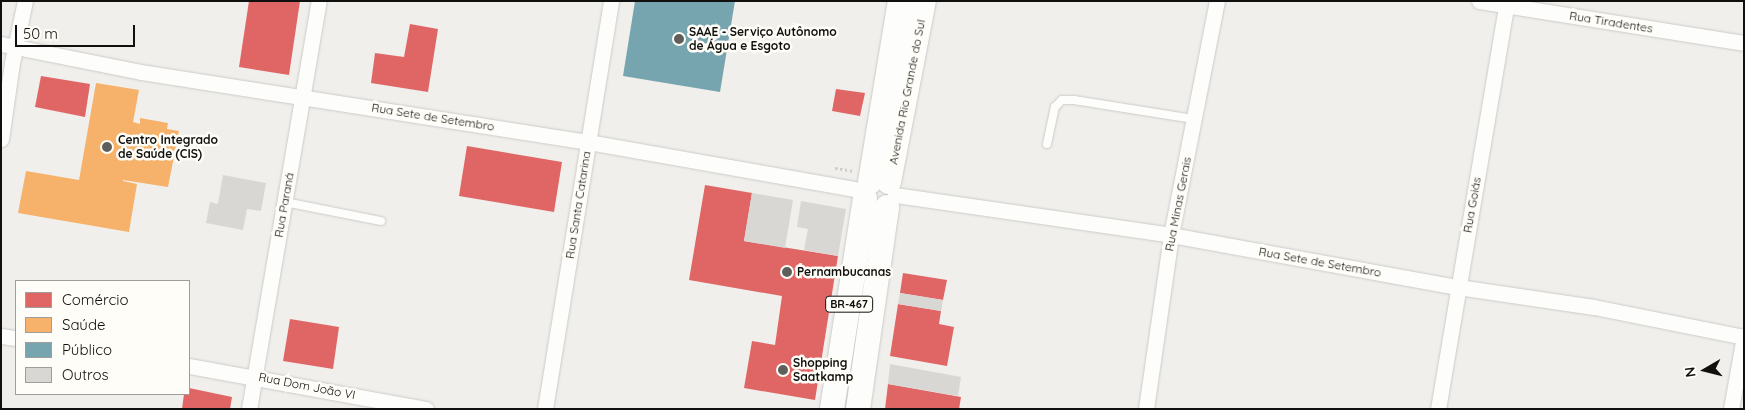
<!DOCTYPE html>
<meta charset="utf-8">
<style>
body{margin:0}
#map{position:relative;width:1745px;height:410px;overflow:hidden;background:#f0efeb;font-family:Quicksand,sans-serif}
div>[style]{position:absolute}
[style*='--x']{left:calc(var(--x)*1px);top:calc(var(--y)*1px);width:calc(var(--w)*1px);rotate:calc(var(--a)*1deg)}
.shops>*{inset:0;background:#e06666}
.health>*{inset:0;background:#f6b26b}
.public>*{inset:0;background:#76a5af}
.building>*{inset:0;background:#d8d7d4}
.path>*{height:3px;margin-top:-1.5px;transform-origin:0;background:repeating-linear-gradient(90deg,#cdcdcd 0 2.5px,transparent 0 5px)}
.roads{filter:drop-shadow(0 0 1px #cccbc8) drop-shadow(0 0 1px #cccbc8)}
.lane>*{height:8px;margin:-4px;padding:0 4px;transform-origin:4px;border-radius:4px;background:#fdfdfc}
.street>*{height:15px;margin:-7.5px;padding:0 7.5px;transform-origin:7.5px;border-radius:7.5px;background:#fdfdfc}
.primary>*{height:24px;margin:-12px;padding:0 12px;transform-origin:12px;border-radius:12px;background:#fdfdfc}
.dots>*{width:14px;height:14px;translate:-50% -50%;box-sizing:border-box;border:2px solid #fffdf7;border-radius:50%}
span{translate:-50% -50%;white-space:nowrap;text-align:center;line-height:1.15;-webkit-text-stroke:5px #fffdf7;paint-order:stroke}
.shield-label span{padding:1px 4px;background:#fffdf7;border:1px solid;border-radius:4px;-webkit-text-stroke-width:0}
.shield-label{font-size:11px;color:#10100e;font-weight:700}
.street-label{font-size:12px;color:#10100e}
.poi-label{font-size:12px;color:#10100e;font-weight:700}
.left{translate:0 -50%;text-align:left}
.frame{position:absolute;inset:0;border:2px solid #10100e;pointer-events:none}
.legend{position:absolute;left:15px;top:280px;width:175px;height:115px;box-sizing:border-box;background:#fffdf7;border:1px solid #9f9e9a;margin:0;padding:6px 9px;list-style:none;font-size:15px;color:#10100e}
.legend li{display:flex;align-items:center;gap:10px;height:25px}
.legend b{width:25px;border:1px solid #9f9e9a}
.north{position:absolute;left:1680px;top:345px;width:50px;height:50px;-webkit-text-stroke:4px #fffdf7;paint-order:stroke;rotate:262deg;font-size:14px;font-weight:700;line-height:20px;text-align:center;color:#10100e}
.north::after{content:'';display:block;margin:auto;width:18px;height:22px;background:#10100e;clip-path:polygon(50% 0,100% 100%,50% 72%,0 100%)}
.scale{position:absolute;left:15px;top:25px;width:120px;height:22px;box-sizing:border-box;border:2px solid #10100e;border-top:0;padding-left:6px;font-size:15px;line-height:18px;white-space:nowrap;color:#10100e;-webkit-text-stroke:4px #fffdf7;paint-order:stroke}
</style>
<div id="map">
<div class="shops">
<div style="clip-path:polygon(249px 1px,300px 1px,289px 75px,239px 67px)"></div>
<div style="clip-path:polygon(410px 24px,438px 29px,428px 92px,371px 83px,375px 53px,404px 57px)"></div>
<div style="clip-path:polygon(41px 76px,90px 84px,85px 117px,35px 107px)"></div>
<div style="clip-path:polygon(836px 89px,865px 93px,860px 116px,832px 111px)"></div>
<div style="clip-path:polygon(467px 146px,562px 162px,554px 212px,459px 196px)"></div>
<div style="clip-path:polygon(705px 185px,752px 193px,744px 241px,838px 256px,815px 400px,744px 388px,752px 341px,775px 345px,782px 296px,689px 280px)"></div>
<div style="clip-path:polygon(903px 273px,947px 280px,943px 300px,900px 293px)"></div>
<div style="clip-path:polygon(898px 304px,941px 311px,939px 324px,954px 327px,947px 366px,890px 356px)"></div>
<div style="clip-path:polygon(290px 319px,339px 327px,333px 369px,283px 361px)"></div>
<div style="clip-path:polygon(888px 384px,961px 397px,959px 409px,885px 409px)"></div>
<div style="clip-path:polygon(189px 388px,232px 397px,230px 409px,182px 409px,184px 394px,189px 394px)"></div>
</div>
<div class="health">
<div style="clip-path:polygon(96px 83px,139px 90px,133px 122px,140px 124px,140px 118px,168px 123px,167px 129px,179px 131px,168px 187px,123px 180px,123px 181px,137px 184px,129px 232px,18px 213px,26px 171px,79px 180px)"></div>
</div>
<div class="public">
<div style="clip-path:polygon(635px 1px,735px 1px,720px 92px,623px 76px)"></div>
</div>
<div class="building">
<div style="clip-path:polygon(223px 175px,266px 183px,261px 211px,247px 209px,243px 230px,206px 223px,210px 202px,218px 204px)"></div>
<div style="clip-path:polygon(752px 193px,793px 200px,785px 248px,744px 241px)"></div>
<div style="clip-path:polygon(801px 201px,846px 209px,838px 256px,804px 250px,808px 229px,797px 227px)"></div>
<div style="clip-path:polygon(900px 293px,943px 300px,941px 311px,898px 304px)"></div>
<div style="clip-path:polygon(890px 364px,961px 377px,958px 396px,888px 384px)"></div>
</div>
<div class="path">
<div style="--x:835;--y:168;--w:18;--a:9"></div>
</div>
<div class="roads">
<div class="lane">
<div style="--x:1047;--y:144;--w:38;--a:-78"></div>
<div style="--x:1055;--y:107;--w:10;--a:-45"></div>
<div style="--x:1062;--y:100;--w:12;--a:0"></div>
<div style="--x:1074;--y:100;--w:121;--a:9"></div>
<div style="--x:285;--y:202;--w:98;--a:11.2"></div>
</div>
<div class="street">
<div style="--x:1479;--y:1;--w:268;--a:9"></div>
<div style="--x:1;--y:44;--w:143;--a:11.3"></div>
<div style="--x:141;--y:72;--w:452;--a:8.9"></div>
<div style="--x:588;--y:142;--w:281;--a:10"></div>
<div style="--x:1;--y:139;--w:77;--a:-81.8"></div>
<div style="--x:12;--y:63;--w:63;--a:-78.2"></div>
<div style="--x:895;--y:195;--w:279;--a:8.2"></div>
<div style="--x:1171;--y:235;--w:292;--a:10.3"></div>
<div style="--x:1458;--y:287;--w:137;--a:8.4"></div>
<div style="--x:1594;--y:307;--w:153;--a:11.3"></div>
<div style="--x:1;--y:336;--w:15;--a:8"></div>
<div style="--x:189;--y:366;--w:241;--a:10.3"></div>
<div style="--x:249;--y:409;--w:414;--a:-80.3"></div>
<div style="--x:545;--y:409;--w:413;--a:-80.8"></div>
<div style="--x:1146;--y:409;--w:176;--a:-81.8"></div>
<div style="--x:1171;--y:235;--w:238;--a:-78.9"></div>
<div style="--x:1438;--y:409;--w:414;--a:-80.4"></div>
<div style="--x:1731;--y:409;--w:74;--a:-79.9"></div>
</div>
<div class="primary">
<div style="--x:870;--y:182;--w:183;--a:-80.6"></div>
<div style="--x:889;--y:182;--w:184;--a:-79.1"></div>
<div style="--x:832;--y:409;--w:213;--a:-81.1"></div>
<div style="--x:858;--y:409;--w:204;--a:-81.8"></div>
</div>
</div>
<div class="dots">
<div style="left:679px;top:39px;background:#5e5e5b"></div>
<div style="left:107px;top:147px;background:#5e5e5b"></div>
<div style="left:787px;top:272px;background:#5e5e5b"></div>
<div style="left:783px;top:370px;background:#5e5e5b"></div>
</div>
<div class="shield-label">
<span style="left:849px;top:304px">BR-467</span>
</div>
<div class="street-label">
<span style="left:1611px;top:22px;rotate:9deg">Rua Tiradentes</span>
<span style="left:907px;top:92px;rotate:-79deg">Avenida Rio Grande do Sul</span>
<span style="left:433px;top:117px;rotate:9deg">Rua Sete de Setembro</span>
<span style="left:1178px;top:204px;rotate:-79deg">Rua Minas Gerais</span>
<span style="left:284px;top:205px;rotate:-80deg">Rua Paraná</span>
<span style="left:578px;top:205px;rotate:-81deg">Rua Santa Catarina</span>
<span style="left:1472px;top:205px;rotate:-80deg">Rua Goiás</span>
<span style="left:1320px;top:262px;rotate:10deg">Rua Sete de Setembro</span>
<span style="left:307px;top:386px;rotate:11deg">Rua Dom João VI</span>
</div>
<div class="poi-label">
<span class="left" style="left:689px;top:39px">SAAE - Serviço Autônomo<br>de Água e Esgoto</span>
<span class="left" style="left:118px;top:147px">Centro Integrado<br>de Saúde (CIS)</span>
<span class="left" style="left:797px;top:272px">Pernambucanas</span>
<span class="left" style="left:793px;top:370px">Shopping<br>Saatkamp</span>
</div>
<div class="frame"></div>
<ul class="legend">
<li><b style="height:14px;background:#e06666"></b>Comércio</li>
<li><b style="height:14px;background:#f6b26b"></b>Saúde</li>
<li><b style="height:14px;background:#76a5af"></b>Público</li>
<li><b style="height:14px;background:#d8d7d4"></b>Outros</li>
</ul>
<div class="north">N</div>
<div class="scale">50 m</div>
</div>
